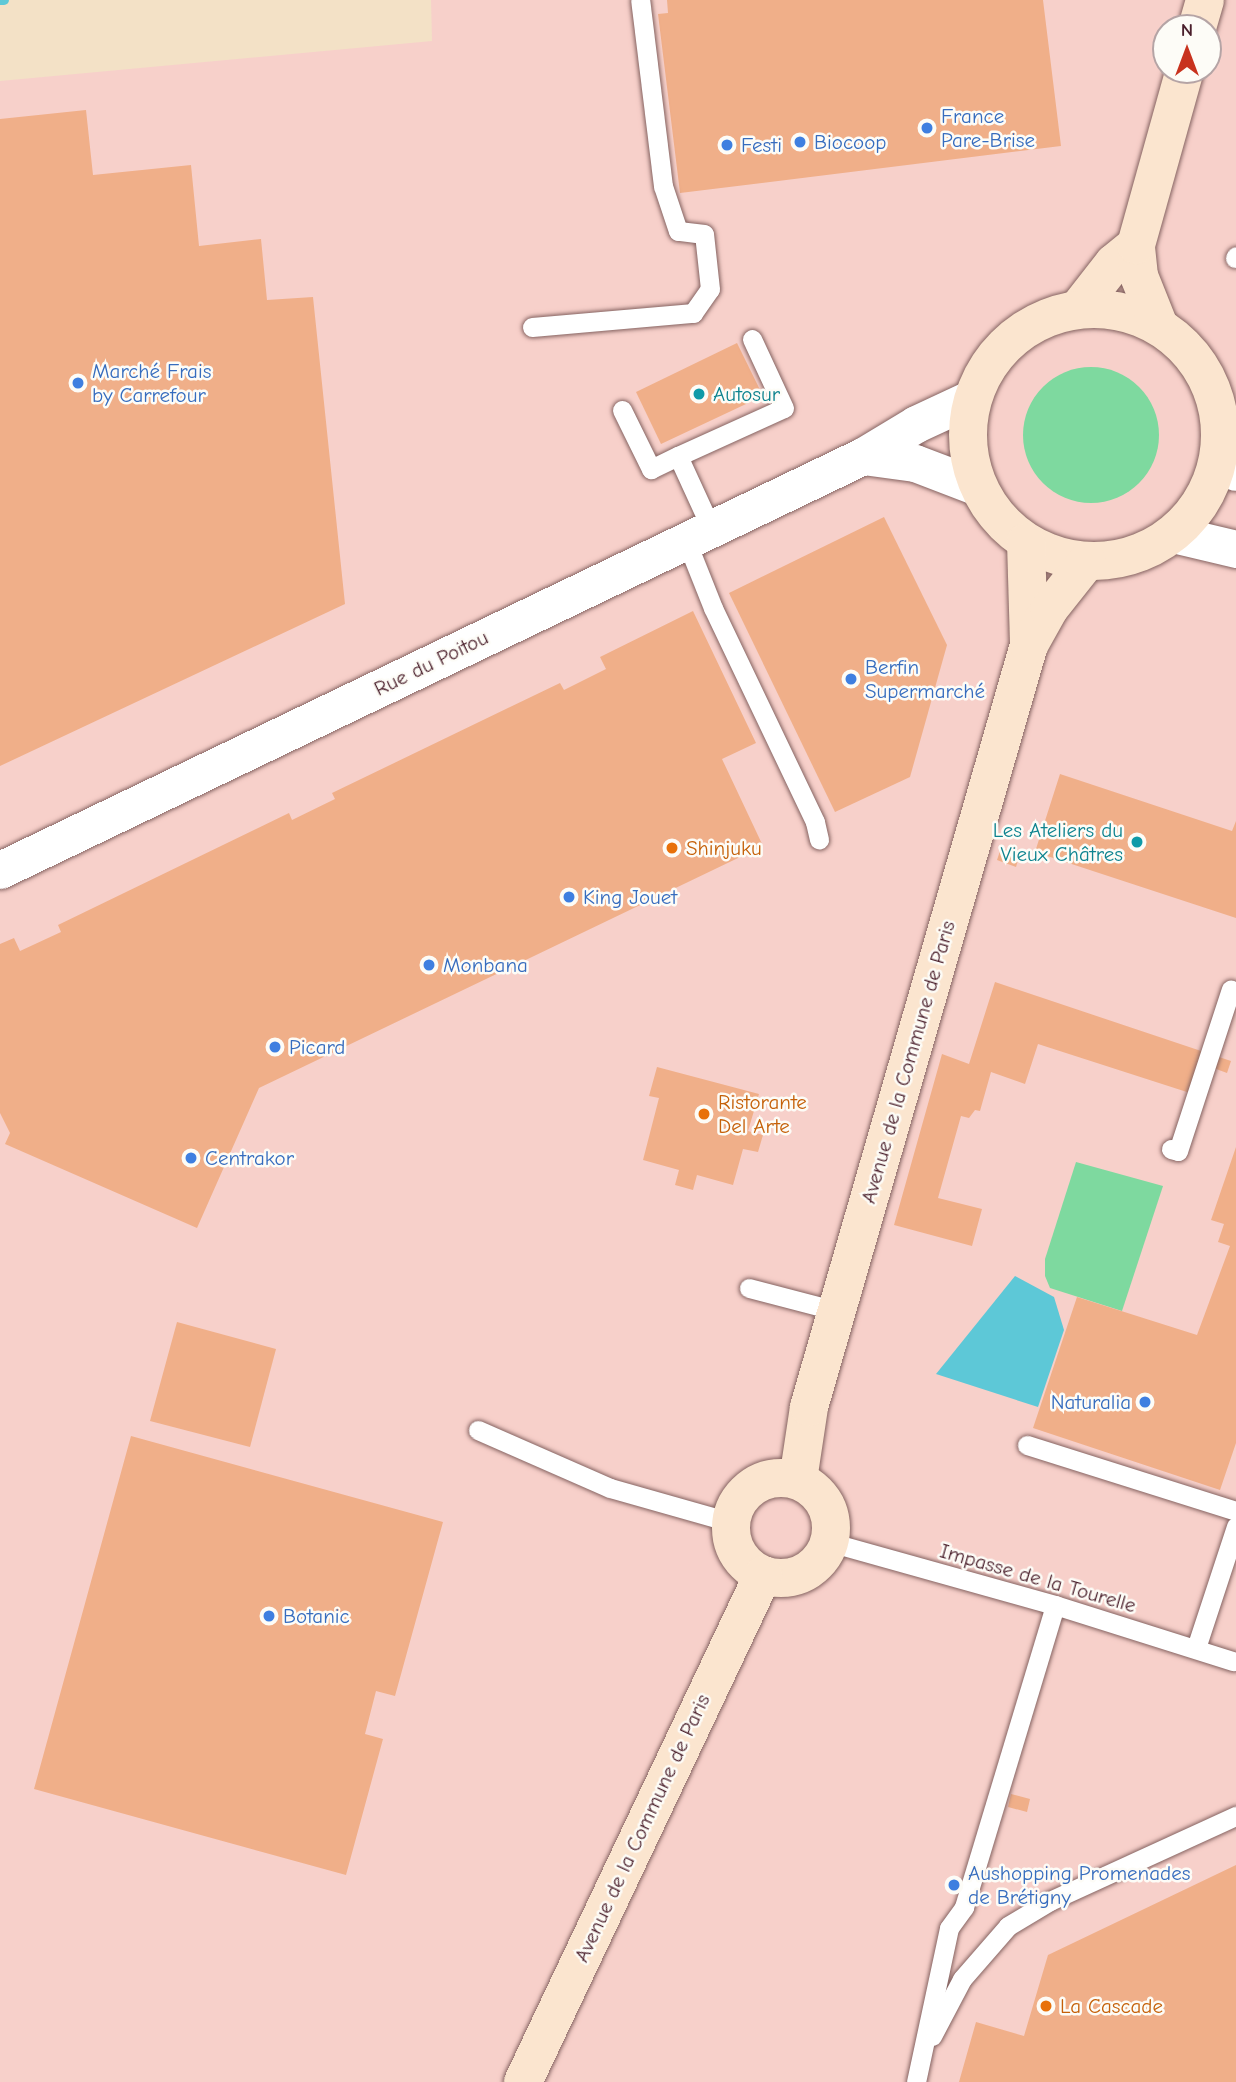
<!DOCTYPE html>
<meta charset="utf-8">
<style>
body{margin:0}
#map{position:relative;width:1236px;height:2082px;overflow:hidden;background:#f3e1c6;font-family:"Comic Neue",sans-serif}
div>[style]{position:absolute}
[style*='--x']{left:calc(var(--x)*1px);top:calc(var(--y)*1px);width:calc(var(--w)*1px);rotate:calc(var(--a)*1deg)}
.built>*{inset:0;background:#f7d0ca}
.green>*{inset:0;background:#7ed99f}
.round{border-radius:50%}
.water>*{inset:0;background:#5dc8d7}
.stream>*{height:10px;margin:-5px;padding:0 5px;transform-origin:5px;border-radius:5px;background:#5dc8d7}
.building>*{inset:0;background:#f0af89}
.roads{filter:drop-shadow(0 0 2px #856361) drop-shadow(0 0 2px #856361)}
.lane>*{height:19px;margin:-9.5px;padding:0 9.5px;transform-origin:9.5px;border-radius:9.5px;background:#fff}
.street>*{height:37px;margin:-18.5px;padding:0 18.5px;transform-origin:18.5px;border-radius:18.5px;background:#fff}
.secondary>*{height:38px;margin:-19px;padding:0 19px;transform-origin:19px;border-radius:19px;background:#fbe5cf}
.secondary>.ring{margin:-19px;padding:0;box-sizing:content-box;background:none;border:38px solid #fbe5cf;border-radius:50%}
.dots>*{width:19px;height:19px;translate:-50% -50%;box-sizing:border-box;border:4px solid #fdfcf7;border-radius:50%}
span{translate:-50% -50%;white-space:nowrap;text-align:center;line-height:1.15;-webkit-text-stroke:5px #fdfcf7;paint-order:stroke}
.shop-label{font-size:21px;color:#366cbe}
.left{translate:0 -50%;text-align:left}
.right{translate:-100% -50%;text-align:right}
.culture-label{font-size:21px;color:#0d838f}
.street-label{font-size:21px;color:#4a1f2b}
.food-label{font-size:21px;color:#c56008}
.north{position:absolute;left:1152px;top:14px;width:70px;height:70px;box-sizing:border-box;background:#fdfcf7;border:2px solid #b5a4a5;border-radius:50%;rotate:0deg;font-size:19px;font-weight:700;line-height:28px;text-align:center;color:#4a1f2b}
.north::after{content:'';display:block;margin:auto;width:24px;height:32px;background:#c8321e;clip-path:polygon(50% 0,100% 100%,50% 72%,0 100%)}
</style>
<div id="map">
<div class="built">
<div style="clip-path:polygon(evenodd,431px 0,1236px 0,1236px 2082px,0 2082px,0 81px,432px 41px,431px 0,1166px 28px,1208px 28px,1208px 70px,1166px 70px,1166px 28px)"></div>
</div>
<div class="green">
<div class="round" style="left:1023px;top:367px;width:136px;height:136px"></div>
<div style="clip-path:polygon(1076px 1162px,1163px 1186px,1122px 1311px,1050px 1288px,1045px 1276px,1045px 1259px)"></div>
</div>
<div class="water">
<div style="clip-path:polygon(1015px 1276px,1054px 1297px,1064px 1330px,1038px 1407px,936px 1374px)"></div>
</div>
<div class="stream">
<div style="--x:0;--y:0;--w:4;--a:0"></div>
</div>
<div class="building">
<div style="clip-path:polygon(667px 0,1043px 0,1061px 146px,680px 193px,658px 14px,668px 13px)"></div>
<div style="clip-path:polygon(86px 110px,93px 175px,191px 165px,199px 246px,261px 239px,267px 300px,313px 297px,345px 604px,0 766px,0 119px)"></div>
<div style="clip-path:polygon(737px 343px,763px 396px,661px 444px,636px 392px)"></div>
<div style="clip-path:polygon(884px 517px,947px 645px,910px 777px,835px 812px,729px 593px)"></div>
<div style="clip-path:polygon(693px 611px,756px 743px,722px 759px,763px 846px,259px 1088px,197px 1228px,5px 1144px,10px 1133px,0 1113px,0 944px,14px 938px,20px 951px,61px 932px,58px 925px,289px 813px,292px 820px,335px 799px,332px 793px,560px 683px,564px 690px,606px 669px,600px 657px)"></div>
<div style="clip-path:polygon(1060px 774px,1232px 831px,1236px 821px,1236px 918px,1035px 852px)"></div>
<div style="clip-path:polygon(1001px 848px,1020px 853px,1016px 867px,997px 860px)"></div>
<div style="clip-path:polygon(995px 982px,1231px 1061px,1227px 1073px,1200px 1063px,1190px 1093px,1038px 1044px,1025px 1084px,991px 1072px,980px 1111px,975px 1110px,969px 1118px,961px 1116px,938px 1198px,982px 1209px,972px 1246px,894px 1225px,942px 1054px,969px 1064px)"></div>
<div style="clip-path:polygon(657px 1067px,759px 1094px,748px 1131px,763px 1135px,758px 1152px,743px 1149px,733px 1185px,697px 1175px,693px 1190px,675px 1185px,679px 1170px,643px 1160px,659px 1098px,649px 1096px)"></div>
<div style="clip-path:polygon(1236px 1147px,1236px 1443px,1220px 1490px,1033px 1428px,1077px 1297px,1197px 1335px,1230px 1246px,1218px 1242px,1224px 1224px,1211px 1220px)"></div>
<div style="clip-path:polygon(177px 1322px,276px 1349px,250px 1447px,150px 1421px)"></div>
<div style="clip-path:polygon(131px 1436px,443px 1522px,395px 1696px,376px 1691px,365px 1734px,383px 1739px,346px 1875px,34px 1789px)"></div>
<div style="clip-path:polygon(1011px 1794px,1030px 1799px,1027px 1812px,1008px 1807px)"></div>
<div style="clip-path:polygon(1236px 1865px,1236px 2082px,959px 2082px,976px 2022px,1024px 2036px,1048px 1955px)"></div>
</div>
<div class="roads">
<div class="lane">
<div style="--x:1235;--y:258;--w:2;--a:-63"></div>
<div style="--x:532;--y:327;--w:162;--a:-5"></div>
<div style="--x:693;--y:313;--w:29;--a:-55"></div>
<div style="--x:710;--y:289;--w:55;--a:-96.2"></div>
<div style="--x:704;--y:234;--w:26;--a:-173"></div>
<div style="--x:678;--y:231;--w:47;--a:-108.4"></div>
<div style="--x:663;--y:186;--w:187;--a:-97"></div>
<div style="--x:622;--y:410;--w:66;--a:63.8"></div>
<div style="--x:651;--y:469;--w:30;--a:-26"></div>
<div style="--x:711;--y:528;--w:79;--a:-114.6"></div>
<div style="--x:678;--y:456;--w:116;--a:-24.4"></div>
<div style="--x:784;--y:408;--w:76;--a:-114.9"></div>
<div style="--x:686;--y:540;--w:73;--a:68.3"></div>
<div style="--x:713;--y:608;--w:237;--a:64.5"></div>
<div style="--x:815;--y:822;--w:18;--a:77"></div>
<div style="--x:1171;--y:1149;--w:7;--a:16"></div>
<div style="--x:1178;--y:1151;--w:170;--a:-71.9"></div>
<div style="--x:749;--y:1288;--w:91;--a:14.6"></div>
<div style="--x:478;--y:1430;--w:144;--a:23.7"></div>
<div style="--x:610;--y:1488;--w:125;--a:15.8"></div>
<div style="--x:1027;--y:1445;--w:219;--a:17.5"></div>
<div style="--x:829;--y:1542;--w:235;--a:15.6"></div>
<div style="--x:1055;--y:1605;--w:187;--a:17.5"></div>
<div style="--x:1196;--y:1648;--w:128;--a:-71.8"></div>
<div style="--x:932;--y:2036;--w:64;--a:-62.2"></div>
<div style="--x:962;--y:1979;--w:70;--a:-49"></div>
<div style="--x:1008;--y:1926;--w:49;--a:-30.8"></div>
<div style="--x:1050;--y:1901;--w:205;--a:-24.6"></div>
<div style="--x:916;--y:2082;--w:157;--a:-77.9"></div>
<div style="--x:949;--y:1928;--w:26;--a:-54"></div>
<div style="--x:964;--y:1907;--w:315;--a:-73.2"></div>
</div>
<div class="street">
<div style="--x:1220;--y:455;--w:23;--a:47"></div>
<div style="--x:863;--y:456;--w:52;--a:7.7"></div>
<div style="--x:915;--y:463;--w:67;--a:20.9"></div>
<div style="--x:1173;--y:534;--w:65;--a:13.4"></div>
<div style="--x:0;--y:870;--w:957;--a:-25.63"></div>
<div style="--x:863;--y:456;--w:62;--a:-31.1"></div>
<div style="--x:916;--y:424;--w:62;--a:-24.9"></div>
</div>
<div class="secondary">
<div style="--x:1197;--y:28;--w:29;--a:-74"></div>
<div style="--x:1078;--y:309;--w:58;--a:-52"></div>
<div style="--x:1114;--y:263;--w:28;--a:-39"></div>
<div class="ring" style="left:968px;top:309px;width:214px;height:214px"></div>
<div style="--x:1159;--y:326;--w:54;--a:-111.8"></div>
<div style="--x:1139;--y:276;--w:31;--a:-96"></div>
<div style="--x:1136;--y:245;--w:182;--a:-74.4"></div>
<div style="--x:1026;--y:542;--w:103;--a:88.3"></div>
<div class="ring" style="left:731px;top:1478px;width:62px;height:62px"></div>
<div style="--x:798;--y:1480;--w:74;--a:-81.4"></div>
<div style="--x:809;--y:1407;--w:793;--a:-73.9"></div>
<div style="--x:1029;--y:645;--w:41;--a:-60.9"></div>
<div style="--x:1049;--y:609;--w:61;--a:-51.6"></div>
<div style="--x:523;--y:2082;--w:561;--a:-64.67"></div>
</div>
</div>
<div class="dots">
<div style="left:927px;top:128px;background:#3f7fe0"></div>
<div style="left:800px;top:142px;background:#3f7fe0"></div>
<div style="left:727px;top:145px;background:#3f7fe0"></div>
<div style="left:78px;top:383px;background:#3f7fe0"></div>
<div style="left:699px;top:394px;background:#0f9aa8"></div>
<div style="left:851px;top:679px;background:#3f7fe0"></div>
<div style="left:1137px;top:842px;background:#0f9aa8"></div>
<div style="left:672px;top:848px;background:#e8710a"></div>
<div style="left:569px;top:897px;background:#3f7fe0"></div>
<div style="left:429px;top:965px;background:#3f7fe0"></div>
<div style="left:275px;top:1047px;background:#3f7fe0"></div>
<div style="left:704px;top:1114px;background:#e8710a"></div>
<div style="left:191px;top:1158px;background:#3f7fe0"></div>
<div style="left:1145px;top:1402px;background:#3f7fe0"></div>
<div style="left:269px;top:1616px;background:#3f7fe0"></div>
<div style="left:954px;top:1885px;background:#3f7fe0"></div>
<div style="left:1046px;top:2006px;background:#e8710a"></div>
</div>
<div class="shop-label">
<span class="left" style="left:941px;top:128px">France<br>Pare-Brise</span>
<span class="left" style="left:814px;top:142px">Biocoop</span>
<span class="left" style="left:741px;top:145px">Festi</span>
<span class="left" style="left:92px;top:383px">Marché Frais<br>by Carrefour</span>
<span class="left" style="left:865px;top:679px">Berfin<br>Supermarché</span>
<span class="left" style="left:583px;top:897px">King Jouet</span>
<span class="left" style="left:443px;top:965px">Monbana</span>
<span class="left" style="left:289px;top:1047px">Picard</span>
<span class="left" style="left:205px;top:1158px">Centrakor</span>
<span class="right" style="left:1131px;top:1402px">Naturalia</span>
<span class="left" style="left:283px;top:1616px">Botanic</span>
<span class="left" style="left:968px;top:1885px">Aushopping Promenades<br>de Brétigny</span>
</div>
<div class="culture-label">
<span class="left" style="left:713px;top:394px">Autosur</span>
<span class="right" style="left:1123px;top:842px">Les Ateliers du<br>Vieux Châtres</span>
</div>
<div class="street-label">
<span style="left:431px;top:663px;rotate:-26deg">Rue du Poitou</span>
<span style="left:908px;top:1062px;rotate:-74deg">Avenue de la Commune de Paris</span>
<span style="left:1038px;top:1578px;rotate:16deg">Impasse de la Tourelle</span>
<span style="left:642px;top:1828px;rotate:-65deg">Avenue de la Commune de Paris</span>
</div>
<div class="food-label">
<span class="left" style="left:686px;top:848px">Shinjuku</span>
<span class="left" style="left:718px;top:1114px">Ristorante<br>Del Arte</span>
<span class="left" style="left:1060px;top:2006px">La Cascade</span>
</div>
<div class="north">N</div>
</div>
